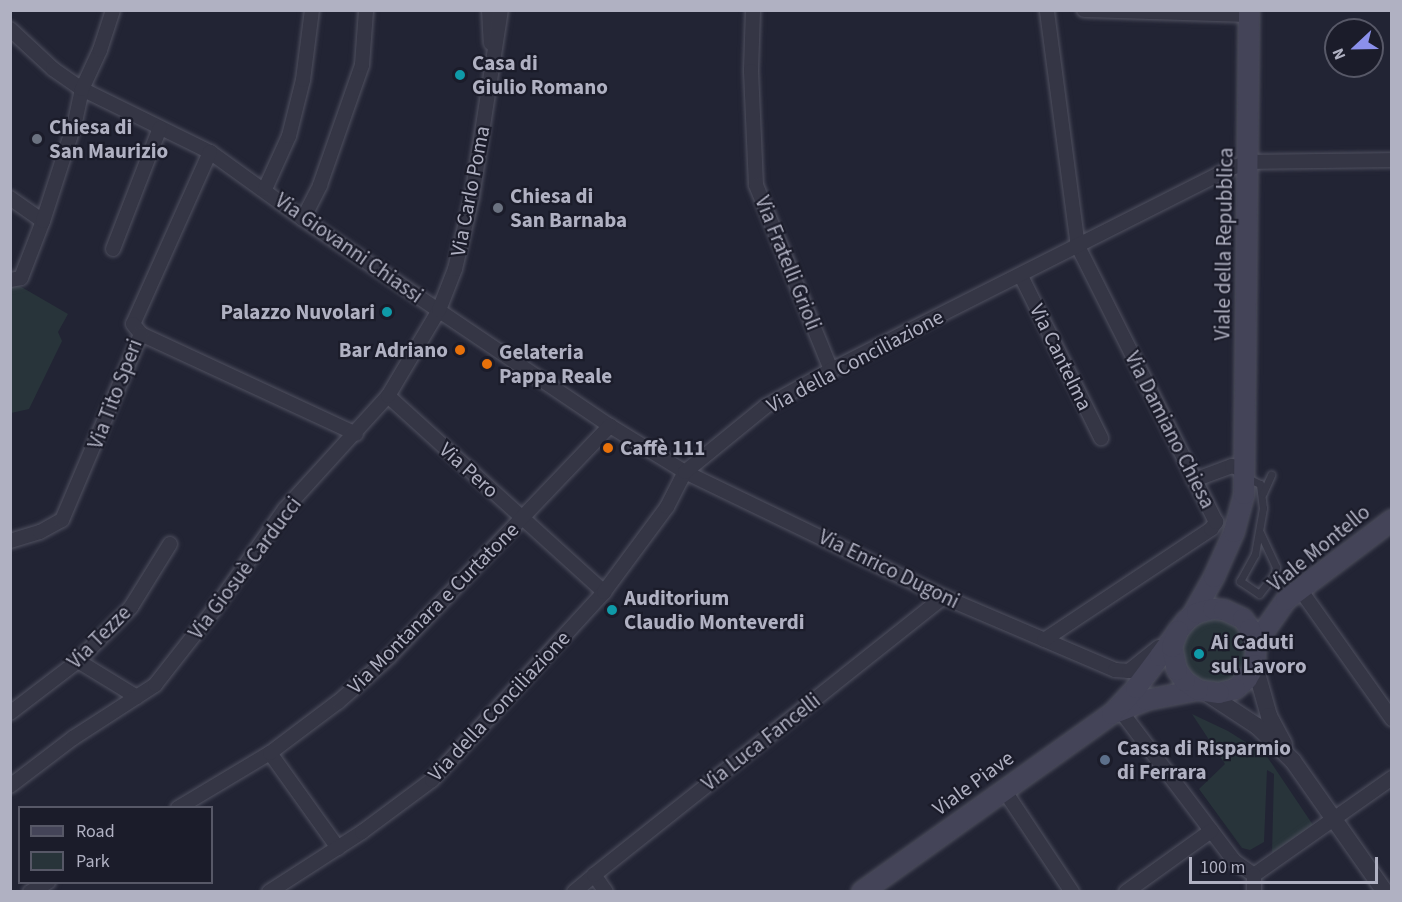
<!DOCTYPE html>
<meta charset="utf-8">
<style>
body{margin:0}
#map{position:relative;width:1402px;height:902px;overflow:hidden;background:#222434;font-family:"Source Sans 3",sans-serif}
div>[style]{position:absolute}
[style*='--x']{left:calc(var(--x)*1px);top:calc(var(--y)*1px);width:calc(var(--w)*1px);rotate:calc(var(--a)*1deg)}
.green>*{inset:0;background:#28343a}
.round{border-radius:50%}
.roads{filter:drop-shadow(0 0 2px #505160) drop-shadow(0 0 2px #505160)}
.service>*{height:7px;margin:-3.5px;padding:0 3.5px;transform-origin:3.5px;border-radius:3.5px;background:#353645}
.minor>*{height:14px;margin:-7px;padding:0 7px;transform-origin:7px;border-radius:7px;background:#353645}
.tertiary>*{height:16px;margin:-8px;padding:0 8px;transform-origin:8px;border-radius:8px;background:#353645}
.secondary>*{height:20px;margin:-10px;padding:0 10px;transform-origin:10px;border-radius:10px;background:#444458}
.dots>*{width:16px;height:16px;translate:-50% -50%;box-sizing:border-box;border:3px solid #1b1c2a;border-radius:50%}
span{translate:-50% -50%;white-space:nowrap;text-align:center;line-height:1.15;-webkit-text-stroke:4.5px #1b1c2a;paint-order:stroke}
.poi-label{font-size:21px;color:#b0b1c2;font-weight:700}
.left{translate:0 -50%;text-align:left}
.right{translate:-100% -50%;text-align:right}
.street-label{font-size:21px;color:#b0b1c2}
.frame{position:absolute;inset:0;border:12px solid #b0b1c2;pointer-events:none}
.legend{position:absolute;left:18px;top:806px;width:195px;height:78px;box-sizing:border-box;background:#1b1c2a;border:2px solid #575867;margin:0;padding:8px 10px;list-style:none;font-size:18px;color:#b0b1c2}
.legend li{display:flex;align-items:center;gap:12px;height:30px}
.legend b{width:30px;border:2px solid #575867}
.north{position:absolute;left:1324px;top:18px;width:60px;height:60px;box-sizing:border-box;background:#1b1c2a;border:2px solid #575867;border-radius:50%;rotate:248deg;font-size:16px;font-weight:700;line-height:24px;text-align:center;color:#b0b1c2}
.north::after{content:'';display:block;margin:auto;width:21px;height:27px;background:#8b90eb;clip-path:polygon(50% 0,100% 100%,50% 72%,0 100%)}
.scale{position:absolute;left:1189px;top:857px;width:189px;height:27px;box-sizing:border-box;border:3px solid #b0b1c2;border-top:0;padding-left:8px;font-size:18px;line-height:21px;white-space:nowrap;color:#b0b1c2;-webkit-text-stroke:4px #1b1c2a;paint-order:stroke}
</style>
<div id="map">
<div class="green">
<div style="clip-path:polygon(18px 285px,68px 314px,58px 332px,62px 341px,29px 409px,11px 413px,11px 286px)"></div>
<div class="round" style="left:1181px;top:618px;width:68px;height:68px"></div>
<div style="clip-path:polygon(1192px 714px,1228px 731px,1266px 755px,1313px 825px,1272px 853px,1274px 774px,1267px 770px,1264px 842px,1250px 850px,1242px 848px,1199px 789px,1225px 764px)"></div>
</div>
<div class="roads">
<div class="service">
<div style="--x:1247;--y:478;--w:14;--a:25"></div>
<div style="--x:1260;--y:484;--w:24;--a:83"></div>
<div style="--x:1263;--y:508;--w:47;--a:99.9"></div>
<div style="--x:1255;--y:554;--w:31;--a:119"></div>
<div style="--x:1240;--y:581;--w:23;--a:34"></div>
<div style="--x:1259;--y:594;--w:24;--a:-52"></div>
<div style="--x:1274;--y:575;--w:8;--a:-76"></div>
<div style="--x:1276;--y:567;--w:38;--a:-115"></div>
<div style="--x:1263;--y:493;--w:20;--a:-66"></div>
</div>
<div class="minor">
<div style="--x:489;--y:10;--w:33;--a:87"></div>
<div style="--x:753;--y:10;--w:61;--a:91.9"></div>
<div style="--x:751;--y:71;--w:114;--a:87.5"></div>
<div style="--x:756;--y:185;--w:200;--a:67.9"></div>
<div style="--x:1084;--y:10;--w:166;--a:1.7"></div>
<div style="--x:10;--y:29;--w:59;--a:42.9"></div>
<div style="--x:53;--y:69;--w:35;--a:35"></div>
<div style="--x:82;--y:89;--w:143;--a:26.2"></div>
<div style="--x:210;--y:152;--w:115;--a:35.8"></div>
<div style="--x:303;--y:219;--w:370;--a:34"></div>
<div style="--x:610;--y:426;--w:88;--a:31.5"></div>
<div style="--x:685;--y:472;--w:288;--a:25.8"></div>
<div style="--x:944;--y:597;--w:186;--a:23.1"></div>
<div style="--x:1115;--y:670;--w:14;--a:4"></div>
<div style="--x:1129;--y:671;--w:38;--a:-39"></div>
<div style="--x:210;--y:152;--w:188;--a:114.1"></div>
<div style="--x:133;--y:324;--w:13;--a:51"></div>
<div style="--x:141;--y:334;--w:237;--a:24.9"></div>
<div style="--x:265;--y:189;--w:58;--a:-65.6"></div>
<div style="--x:289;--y:136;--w:58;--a:-76"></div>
<div style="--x:303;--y:80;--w:71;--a:-82.7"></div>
<div style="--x:10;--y:198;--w:40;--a:34.9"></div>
<div style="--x:303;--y:219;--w:38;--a:-63"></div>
<div style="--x:320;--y:185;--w:127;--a:-70.7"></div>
<div style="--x:362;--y:65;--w:55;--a:-85.8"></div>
<div style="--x:113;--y:249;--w:130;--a:-68.8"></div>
<div style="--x:1021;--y:276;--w:181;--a:63.7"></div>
<div style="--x:10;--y:280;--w:11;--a:-10"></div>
<div style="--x:21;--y:278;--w:61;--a:-68.9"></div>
<div style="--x:43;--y:221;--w:104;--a:-72.1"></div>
<div style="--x:75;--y:122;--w:34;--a:-78"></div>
<div style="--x:82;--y:89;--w:43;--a:-65.2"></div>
<div style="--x:100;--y:50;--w:42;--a:-72"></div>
<div style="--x:388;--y:396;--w:292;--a:42.2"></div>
<div style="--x:1194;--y:480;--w:40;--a:-20.2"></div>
<div style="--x:1232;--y:466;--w:9;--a:21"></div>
<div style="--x:1240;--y:469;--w:9;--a:58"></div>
<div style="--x:10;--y:541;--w:31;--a:-17"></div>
<div style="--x:40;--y:532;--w:25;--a:-29"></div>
<div style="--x:62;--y:520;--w:202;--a:-67"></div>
<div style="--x:1299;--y:588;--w:161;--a:54.6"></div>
<div style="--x:1044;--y:640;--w:201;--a:-33.6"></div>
<div style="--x:1211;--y:529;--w:9;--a:-54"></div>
<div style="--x:1216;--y:522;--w:308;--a:-116.6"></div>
<div style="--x:1078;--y:247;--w:239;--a:-97.5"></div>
<div style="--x:78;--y:661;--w:69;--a:31.4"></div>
<div style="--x:1120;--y:710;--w:189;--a:52.9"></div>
<div style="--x:1234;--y:861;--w:24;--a:35"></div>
<div style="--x:10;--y:713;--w:86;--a:-37.4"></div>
<div style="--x:78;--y:661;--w:76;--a:-45.5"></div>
<div style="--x:131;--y:607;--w:74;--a:-58.2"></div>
<div style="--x:270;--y:753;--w:117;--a:54.4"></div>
<div style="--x:10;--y:786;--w:79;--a:-37.3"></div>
<div style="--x:73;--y:738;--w:98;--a:-32.9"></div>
<div style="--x:155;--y:685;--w:94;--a:-51.9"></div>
<div style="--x:213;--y:611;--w:125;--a:-54.8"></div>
<div style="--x:285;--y:509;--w:153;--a:-47.7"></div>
<div style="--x:388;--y:396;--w:100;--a:-59.3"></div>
<div style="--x:439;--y:310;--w:44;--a:-68.7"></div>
<div style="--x:455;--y:269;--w:74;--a:-76.7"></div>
<div style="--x:472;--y:197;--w:189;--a:-81.2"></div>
<div style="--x:1004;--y:790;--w:123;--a:56.3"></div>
<div style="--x:178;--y:808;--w:107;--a:-30.9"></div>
<div style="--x:270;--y:753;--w:85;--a:-36.9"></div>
<div style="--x:338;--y:702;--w:68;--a:-41.4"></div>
<div style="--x:389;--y:657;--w:320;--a:-46.3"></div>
<div style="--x:1254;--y:875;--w:169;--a:-35.1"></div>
<div style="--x:30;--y:892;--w:21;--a:-29"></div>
<div style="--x:269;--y:892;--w:111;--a:-32.8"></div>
<div style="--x:362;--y:832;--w:87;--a:-36.6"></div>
<div style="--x:432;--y:780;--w:255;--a:-47.5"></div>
<div style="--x:604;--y:592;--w:106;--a:-53.5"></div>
<div style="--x:667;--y:507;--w:39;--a:-63"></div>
<div style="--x:685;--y:472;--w:104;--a:-39.2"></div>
<div style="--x:766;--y:406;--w:74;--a:-29"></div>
<div style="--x:831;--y:370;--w:448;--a:-26.8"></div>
<div style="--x:1231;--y:168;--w:19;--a:-18"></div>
<div style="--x:1249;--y:162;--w:143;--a:-0.8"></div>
<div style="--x:574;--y:892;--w:26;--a:-40"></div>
<div style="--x:606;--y:892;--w:21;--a:-125"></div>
<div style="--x:594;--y:875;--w:447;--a:-38.5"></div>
<div style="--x:1126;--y:892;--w:105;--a:-35.7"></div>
<div style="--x:1254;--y:892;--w:17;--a:-90"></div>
</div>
<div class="tertiary">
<div style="--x:1257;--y:657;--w:20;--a:87"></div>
<div style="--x:1258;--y:677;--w:41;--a:74.2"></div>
<div style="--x:1269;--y:716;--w:32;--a:62"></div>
<div style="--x:1205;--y:692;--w:62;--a:33.2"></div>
<div style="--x:1257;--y:726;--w:50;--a:44.2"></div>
<div style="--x:1293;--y:761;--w:160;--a:54.9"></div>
</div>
<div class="secondary">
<div style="--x:1192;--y:616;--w:45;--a:-60.6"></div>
<div style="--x:1214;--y:577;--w:49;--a:-66"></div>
<div style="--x:1234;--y:532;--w:39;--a:-75"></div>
<div style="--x:1244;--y:494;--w:484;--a:-89.4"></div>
<div style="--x:1256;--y:643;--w:52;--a:-55.1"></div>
<div style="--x:1286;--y:600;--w:133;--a:-37"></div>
<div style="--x:1117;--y:712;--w:31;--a:-22"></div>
<div style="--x:1146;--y:700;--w:53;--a:-10.9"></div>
<div style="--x:862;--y:892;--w:307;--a:-35.5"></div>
<div style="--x:1112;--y:714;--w:35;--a:-47"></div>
<div style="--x:1136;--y:688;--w:40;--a:-53"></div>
<div style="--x:1160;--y:656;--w:31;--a:-54"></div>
<div style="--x:1178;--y:631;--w:14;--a:-51"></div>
<div style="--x:1187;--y:620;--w:12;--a:-35"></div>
<div style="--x:1197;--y:613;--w:16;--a:-14"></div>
<div style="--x:1213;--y:609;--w:11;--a:5"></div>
<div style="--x:1224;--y:610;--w:21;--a:25"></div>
<div style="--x:1243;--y:619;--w:12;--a:55"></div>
<div style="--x:1250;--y:629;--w:15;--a:67"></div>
<div style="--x:1256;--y:643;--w:22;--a:93"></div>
<div style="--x:1255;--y:665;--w:16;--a:120"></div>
<div style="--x:1247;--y:679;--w:16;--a:140"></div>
<div style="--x:1235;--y:689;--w:16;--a:166"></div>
<div style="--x:1219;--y:693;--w:21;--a:-172"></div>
<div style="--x:1198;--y:690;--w:16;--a:-145"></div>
<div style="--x:1185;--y:681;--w:14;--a:-126"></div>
<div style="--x:1177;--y:670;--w:24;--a:-102"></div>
<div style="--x:1172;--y:647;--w:17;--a:-69"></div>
</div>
</div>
<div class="dots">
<div style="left:460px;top:75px;background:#0f9aa8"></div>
<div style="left:37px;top:139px;background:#6b7280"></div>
<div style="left:498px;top:208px;background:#6b7280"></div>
<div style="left:387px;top:312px;background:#0f9aa8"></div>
<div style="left:460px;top:350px;background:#e8710a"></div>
<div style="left:487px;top:364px;background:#e8710a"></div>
<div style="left:608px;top:448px;background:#e8710a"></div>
<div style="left:612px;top:610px;background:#0f9aa8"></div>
<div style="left:1199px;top:654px;background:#0f9aa8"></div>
<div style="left:1105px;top:760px;background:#5c6f8a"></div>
</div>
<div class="poi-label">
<span class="left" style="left:472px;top:75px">Casa di<br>Giulio Romano</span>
<span class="left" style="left:49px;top:139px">Chiesa di<br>San Maurizio</span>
<span class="left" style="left:510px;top:208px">Chiesa di<br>San Barnaba</span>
<span class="right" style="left:375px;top:312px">Palazzo Nuvolari</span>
<span class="right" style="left:448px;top:350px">Bar Adriano</span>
<span class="left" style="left:499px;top:364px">Gelateria<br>Pappa Reale</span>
<span class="left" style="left:620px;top:448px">Caffè 111</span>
<span class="left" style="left:624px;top:610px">Auditorium<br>Claudio Monteverdi</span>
<span class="left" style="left:1211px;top:654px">Ai Caduti<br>sul Lavoro</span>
<span class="left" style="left:1117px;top:760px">Cassa di Risparmio<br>di Ferrara</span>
</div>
<div class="street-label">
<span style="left:470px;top:191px;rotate:-79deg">Via Carlo Poma</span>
<span style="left:1224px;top:244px;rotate:-89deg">Viale della Repubblica</span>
<span style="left:349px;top:248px;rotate:35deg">Via Giovanni Chiassi</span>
<span style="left:788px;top:263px;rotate:68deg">Via Fratelli Grioli</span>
<span style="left:1061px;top:357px;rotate:64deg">Via Cantelma</span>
<span style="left:855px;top:361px;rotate:-28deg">Via della Conciliazione</span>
<span style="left:115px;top:394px;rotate:-69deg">Via Tito Speri</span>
<span style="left:1170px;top:430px;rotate:63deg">Via Damiano Chiesa</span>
<span style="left:469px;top:470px;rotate:42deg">Via Pero</span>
<span style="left:1319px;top:548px;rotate:-39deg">Viale Montello</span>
<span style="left:245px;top:568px;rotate:-53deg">Via Giosuè Carducci</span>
<span style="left:889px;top:569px;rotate:26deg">Via Enrico Dugoni</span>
<span style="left:433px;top:608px;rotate:-45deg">Via Montanara e Curtatone</span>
<span style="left:99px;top:637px;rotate:-45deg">Via Tezze</span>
<span style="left:499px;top:706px;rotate:-47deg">Via della Conciliazione</span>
<span style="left:761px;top:742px;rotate:-38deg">Via Luca Fancelli</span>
<span style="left:973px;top:783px;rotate:-36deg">Viale Piave</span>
</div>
<div class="frame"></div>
<ul class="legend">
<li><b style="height:8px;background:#444458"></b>Road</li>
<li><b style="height:16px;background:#28343a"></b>Park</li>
</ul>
<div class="north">N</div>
<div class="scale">100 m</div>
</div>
